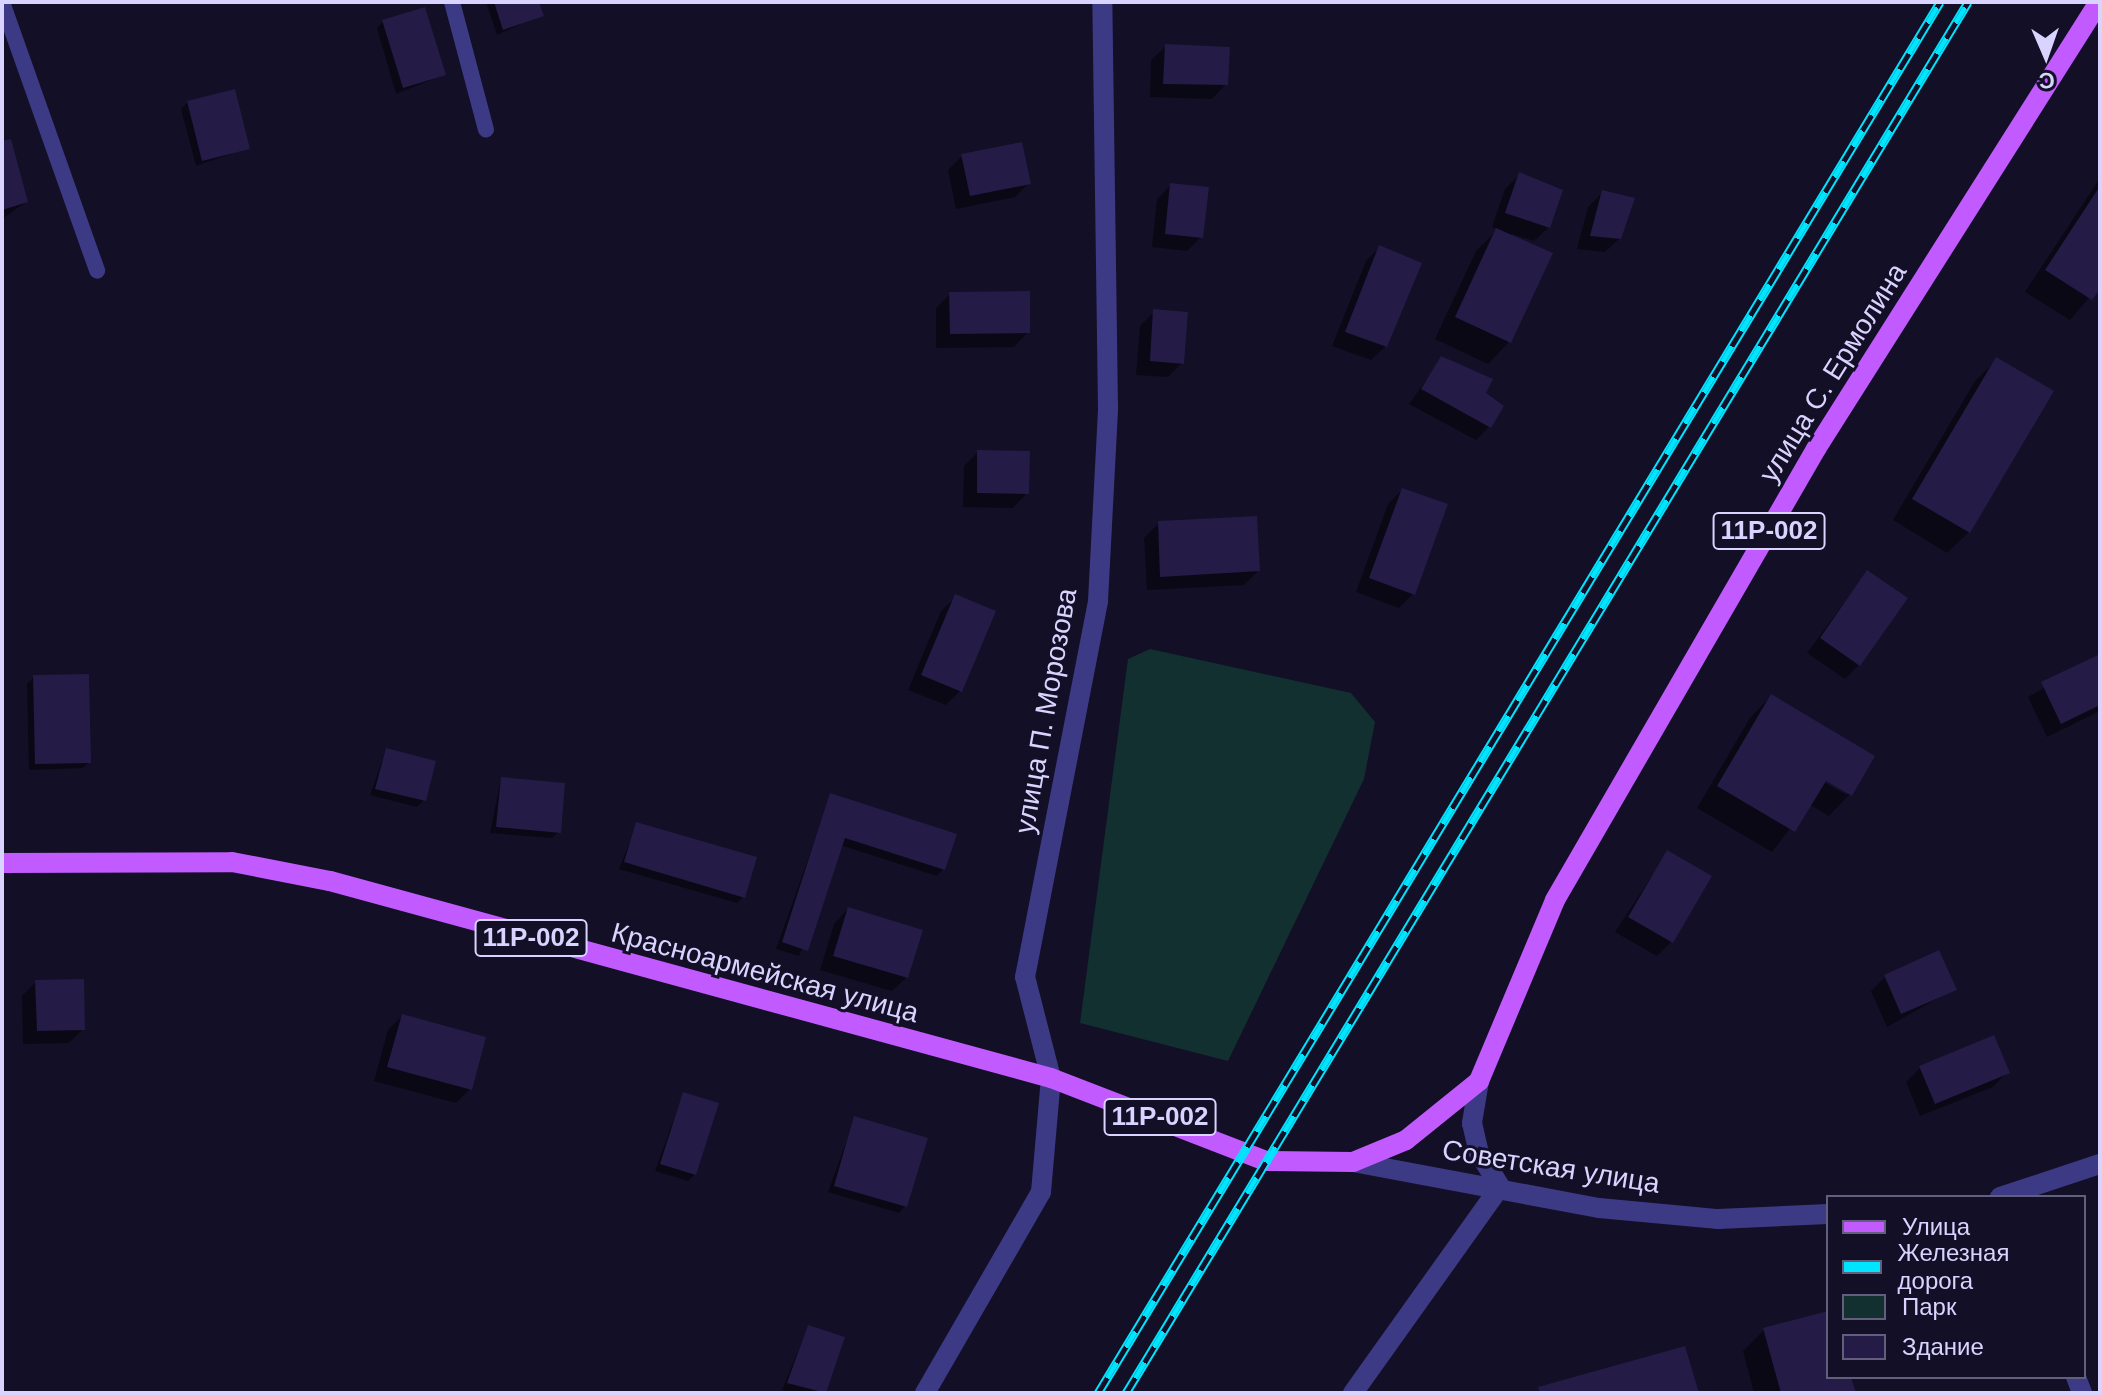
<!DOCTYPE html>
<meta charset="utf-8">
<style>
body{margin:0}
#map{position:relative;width:2102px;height:1395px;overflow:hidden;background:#130f26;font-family:Arial,sans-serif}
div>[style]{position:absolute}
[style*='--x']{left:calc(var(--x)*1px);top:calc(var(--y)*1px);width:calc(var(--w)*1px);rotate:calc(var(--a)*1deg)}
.green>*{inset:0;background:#12302f}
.shadow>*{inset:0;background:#0007}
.building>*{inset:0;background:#241b47}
.service>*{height:16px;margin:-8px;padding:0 8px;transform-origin:8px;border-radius:8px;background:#3d3a85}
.minor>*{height:20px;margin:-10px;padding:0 10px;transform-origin:10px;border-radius:10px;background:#3d3a85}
.tertiary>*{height:20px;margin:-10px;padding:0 10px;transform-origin:10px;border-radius:10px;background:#3d3a85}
.primary>*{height:20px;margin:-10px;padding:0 10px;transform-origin:10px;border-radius:10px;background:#c25bff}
.rail>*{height:9px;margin-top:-4.5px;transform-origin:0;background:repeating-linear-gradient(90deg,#130f26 0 18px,#00e5ff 0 36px);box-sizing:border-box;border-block:2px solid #00e5ff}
span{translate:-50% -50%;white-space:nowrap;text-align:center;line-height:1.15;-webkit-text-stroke:6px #130f26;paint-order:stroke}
.shield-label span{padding:2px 6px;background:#130f26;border:2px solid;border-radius:6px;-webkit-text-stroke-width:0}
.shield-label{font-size:26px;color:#d9d4ff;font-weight:700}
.street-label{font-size:28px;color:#d9d4ff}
.frame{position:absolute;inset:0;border:4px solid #d9d4ff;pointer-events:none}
.legend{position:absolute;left:1826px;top:1195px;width:260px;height:184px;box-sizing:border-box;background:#130f26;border:2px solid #625e7d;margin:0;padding:10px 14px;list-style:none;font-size:24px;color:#d9d4ff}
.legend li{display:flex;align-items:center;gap:16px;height:40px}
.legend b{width:40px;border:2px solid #625e7d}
.north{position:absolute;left:2006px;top:16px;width:80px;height:80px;-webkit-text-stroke:6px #130f26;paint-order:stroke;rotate:178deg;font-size:22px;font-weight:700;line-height:32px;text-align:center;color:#d9d4ff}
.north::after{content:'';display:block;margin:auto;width:28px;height:36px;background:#d9d4ff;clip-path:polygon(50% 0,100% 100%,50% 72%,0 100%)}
</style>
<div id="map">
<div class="green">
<div style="clip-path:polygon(1150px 649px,1351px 693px,1375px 722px,1364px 779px,1228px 1061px,1080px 1023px,1128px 659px)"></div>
</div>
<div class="shadow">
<div style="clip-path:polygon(486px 2px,537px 2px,542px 15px,497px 35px)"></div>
<div style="clip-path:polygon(383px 21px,443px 75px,396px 94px,377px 28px)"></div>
<div style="clip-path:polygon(1166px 46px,1226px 84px,1212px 99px,1150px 97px,1151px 60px)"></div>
<div style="clip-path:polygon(188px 102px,248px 148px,196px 166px,181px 109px)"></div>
<div style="clip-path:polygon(2px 143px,26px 202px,2px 219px)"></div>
<div style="clip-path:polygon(962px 156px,1029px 183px,1015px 197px,956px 209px,948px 170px)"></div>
<div style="clip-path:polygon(1519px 175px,1549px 227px,1534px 241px,1512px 234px,1509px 342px,1488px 364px,1435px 339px,1476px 251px,1498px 229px,1492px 227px,1505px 189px)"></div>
<div style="clip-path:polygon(2100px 178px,2100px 285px,2070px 320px,2025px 292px)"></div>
<div style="clip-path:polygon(1171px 185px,1201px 237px,1187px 251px,1152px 247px,1157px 199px)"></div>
<div style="clip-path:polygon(1602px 193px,1620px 238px,1605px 252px,1577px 249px,1588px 207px)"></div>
<div style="clip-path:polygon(1380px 247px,1386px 346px,1371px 360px,1332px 346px,1366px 261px)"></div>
<div style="clip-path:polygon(950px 294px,1028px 332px,1014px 347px,936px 348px,936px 308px)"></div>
<div style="clip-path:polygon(1154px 312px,1182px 363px,1168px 377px,1136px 375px,1140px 326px)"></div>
<div style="clip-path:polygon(1442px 358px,1483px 394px,1490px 426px,1476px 440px,1409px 404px)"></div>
<div style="clip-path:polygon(1997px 360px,1969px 532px,1947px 553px,1893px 520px,1975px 381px)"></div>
<div style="clip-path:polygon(978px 452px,1027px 493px,1013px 508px,963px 507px,964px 466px)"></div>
<div style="clip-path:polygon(1402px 490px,1413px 594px,1399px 608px,1356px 592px,1388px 504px)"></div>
<div style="clip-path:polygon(1159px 523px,1258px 571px,1244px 585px,1147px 590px,1144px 538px)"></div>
<div style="clip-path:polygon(1867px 572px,1859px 665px,1845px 679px,1807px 653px)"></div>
<div style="clip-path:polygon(956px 597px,960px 691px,946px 705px,908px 690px,941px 611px)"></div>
<div style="clip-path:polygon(2100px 656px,2100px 711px,2047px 737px,2028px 697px)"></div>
<div style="clip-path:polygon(34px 677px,89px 762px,83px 768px,29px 770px,27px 684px)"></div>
<div style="clip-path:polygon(evenodd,1771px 696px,1850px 794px,1829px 816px,1809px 804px,1772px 852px,1697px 808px,1750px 718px,1771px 696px,1818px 774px,1847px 791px,1847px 795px,1816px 778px,1818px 774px)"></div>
<div style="clip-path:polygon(386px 750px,424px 800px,417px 807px,370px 795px)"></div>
<div style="clip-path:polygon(501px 779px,559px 832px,552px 838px,490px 833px)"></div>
<div style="clip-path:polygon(831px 795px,943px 869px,937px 876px,840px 845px,799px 956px,776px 949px)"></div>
<div style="clip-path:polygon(637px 824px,743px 897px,737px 903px,619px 869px)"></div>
<div style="clip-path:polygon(1667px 853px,1671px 942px,1657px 956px,1615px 932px)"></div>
<div style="clip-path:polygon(848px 909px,907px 977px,892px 991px,820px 970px,834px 924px)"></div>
<div style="clip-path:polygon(1885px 977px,1954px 989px,1887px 1027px,1871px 991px)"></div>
<div style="clip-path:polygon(36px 982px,83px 1029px,69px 1043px,23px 1044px,22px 996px)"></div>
<div style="clip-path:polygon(402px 1016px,470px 1089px,456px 1103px,374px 1081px,388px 1030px)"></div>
<div style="clip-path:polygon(1920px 1068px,2007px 1072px,1993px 1087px,1920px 1116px,1906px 1082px)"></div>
<div style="clip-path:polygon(683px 1094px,695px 1174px,688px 1181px,655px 1171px)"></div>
<div style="clip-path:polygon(855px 1118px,905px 1206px,899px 1213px,828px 1192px)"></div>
<div style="clip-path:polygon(1828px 1313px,1828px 1377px,1849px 1377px,1854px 1393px,1754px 1393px,1743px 1351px,1764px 1330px)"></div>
<div style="clip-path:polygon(808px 1327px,842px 1339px,823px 1393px,791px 1393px,782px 1390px)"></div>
</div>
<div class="building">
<div style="clip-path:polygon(494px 2px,539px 2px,544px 16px,503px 30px)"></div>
<div style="clip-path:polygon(425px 7px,446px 75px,403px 88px,382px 20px)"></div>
<div style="clip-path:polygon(1165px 44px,1230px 47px,1228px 85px,1163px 84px)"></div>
<div style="clip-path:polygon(235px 89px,250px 149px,202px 161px,187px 101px)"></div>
<div style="clip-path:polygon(11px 139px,28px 202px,2px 210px,2px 141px)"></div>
<div style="clip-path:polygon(1022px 142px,1031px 184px,970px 196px,961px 154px)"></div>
<div style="clip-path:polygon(1519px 172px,1563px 190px,1550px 228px,1505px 213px)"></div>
<div style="clip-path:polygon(1170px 183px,1209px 187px,1203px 238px,1165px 234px)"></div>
<div style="clip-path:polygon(2100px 186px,2100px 289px,2092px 300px,2045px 270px)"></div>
<div style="clip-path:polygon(1602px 190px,1635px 198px,1621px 239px,1590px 236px)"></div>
<div style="clip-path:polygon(1496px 228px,1553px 253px,1511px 343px,1455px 317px)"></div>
<div style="clip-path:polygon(1379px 245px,1422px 263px,1387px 347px,1345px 332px)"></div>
<div style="clip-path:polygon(1030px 291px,1030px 333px,950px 334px,949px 292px)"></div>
<div style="clip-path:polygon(1153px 309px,1188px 312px,1184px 364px,1150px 361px)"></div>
<div style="clip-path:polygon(1441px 356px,1493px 379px,1486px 393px,1504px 406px,1491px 428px,1421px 389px)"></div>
<div style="clip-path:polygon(1996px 357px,2054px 391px,1970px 533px,1912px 499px)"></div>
<div style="clip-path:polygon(977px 450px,1030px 451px,1029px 494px,977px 493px)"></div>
<div style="clip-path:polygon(1402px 488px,1448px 504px,1415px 595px,1369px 578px)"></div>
<div style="clip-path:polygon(1257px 516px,1260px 571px,1160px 577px,1158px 521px)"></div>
<div style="clip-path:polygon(1867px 570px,1908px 598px,1860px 666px,1820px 638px)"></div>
<div style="clip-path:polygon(955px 594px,996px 611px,962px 692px,921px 675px)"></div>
<div style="clip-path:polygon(2100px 654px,2100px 705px,2061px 724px,2041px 682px)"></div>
<div style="clip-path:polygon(89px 674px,91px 763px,35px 764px,33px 675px)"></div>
<div style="clip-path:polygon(1771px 694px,1875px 756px,1852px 796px,1826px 781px,1795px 832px,1717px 786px)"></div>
<div style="clip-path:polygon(386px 748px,436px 761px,426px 801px,375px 789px)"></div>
<div style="clip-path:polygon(501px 777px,565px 783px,561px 833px,496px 827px)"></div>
<div style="clip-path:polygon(830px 793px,957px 834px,945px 870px,845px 838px,808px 951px,782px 942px)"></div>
<div style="clip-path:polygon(636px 822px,757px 857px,745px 898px,624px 862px)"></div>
<div style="clip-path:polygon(1667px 850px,1712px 876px,1673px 943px,1628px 917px)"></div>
<div style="clip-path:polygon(848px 907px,923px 930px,908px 978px,833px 956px)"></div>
<div style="clip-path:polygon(1939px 950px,1957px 990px,1901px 1014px,1884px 975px)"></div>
<div style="clip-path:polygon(84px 979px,85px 1030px,37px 1031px,35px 980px)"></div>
<div style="clip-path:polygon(402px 1014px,486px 1037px,472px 1090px,387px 1067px)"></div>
<div style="clip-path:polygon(1994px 1035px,2010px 1073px,1935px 1104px,1919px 1066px)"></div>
<div style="clip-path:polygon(683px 1092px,719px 1103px,696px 1175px,660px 1164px)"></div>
<div style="clip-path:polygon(854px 1116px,928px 1138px,907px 1207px,834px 1186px)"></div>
<div style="clip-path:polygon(1828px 1311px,1828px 1377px,1851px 1377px,1856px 1393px,1781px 1393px,1763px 1328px)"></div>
<div style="clip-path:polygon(808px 1325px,845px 1337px,826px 1393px,787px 1383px)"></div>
<div style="clip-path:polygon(1685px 1346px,1699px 1393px,1540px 1393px,1538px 1387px)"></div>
</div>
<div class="service">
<div style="--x:2;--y:2;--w:285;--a:70.5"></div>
<div style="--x:452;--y:2;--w:132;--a:75.1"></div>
</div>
<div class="minor">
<div style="--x:2076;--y:1377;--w:17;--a:69"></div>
<div style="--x:925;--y:1393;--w:232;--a:-60"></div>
<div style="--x:1041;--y:1192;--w:114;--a:-85"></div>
<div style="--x:1051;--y:1078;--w:104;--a:-104.4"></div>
<div style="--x:1025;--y:977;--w:383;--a:-79"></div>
<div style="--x:1098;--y:601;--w:193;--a:-87"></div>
<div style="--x:1108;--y:408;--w:406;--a:-90.8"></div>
<div style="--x:1353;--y:1393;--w:253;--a:-54.5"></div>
</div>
<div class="tertiary">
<div style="--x:1479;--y:1081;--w:43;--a:99.5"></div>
<div style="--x:1472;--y:1123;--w:31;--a:77"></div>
<div style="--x:1479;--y:1153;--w:40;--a:58"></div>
<div style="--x:1353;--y:1162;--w:250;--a:10.6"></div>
<div style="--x:1599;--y:1208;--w:120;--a:5.3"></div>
<div style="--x:1718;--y:1219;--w:110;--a:-2.6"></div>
<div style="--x:2000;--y:1197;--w:105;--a:-18.3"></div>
</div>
<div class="primary">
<div style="--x:2;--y:863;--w:230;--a:-0.2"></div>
<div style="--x:232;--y:862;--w:100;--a:11"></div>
<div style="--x:330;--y:881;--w:747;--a:15.28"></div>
<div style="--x:1051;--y:1078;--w:230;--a:21.1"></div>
<div style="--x:1266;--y:1161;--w:87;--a:0.7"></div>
<div style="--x:1353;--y:1162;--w:57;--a:-22.5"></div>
<div style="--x:1406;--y:1140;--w:94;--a:-38.9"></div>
<div style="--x:1479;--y:1081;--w:196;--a:-67.2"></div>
<div style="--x:1555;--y:900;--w:521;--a:-59.94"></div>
<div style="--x:1816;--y:449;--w:529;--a:-57.66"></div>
</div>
<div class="rail">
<div style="--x:1098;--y:1393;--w:1626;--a:-58.81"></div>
<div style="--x:1126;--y:1393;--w:1626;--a:-58.81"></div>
</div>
<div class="shield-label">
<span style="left:1769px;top:531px">11Р-002</span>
<span style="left:531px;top:938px">11Р-002</span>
<span style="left:1160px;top:1117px">11Р-002</span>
</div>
<div class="street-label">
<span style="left:1833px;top:373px;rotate:-58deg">улица С. Ермолина</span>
<span style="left:1046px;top:711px;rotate:-80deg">улица П. Морозова</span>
<span style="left:765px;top:973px;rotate:15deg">Красноармейская улица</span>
<span style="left:1551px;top:1167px;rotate:9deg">Советская улица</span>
</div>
<div class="frame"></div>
<ul class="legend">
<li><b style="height:10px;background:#c25bff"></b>Улица</li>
<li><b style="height:10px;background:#00e5ff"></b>Железная дорога</li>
<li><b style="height:22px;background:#12302f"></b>Парк</li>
<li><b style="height:22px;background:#241b47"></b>Здание</li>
</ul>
<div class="north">С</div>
</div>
